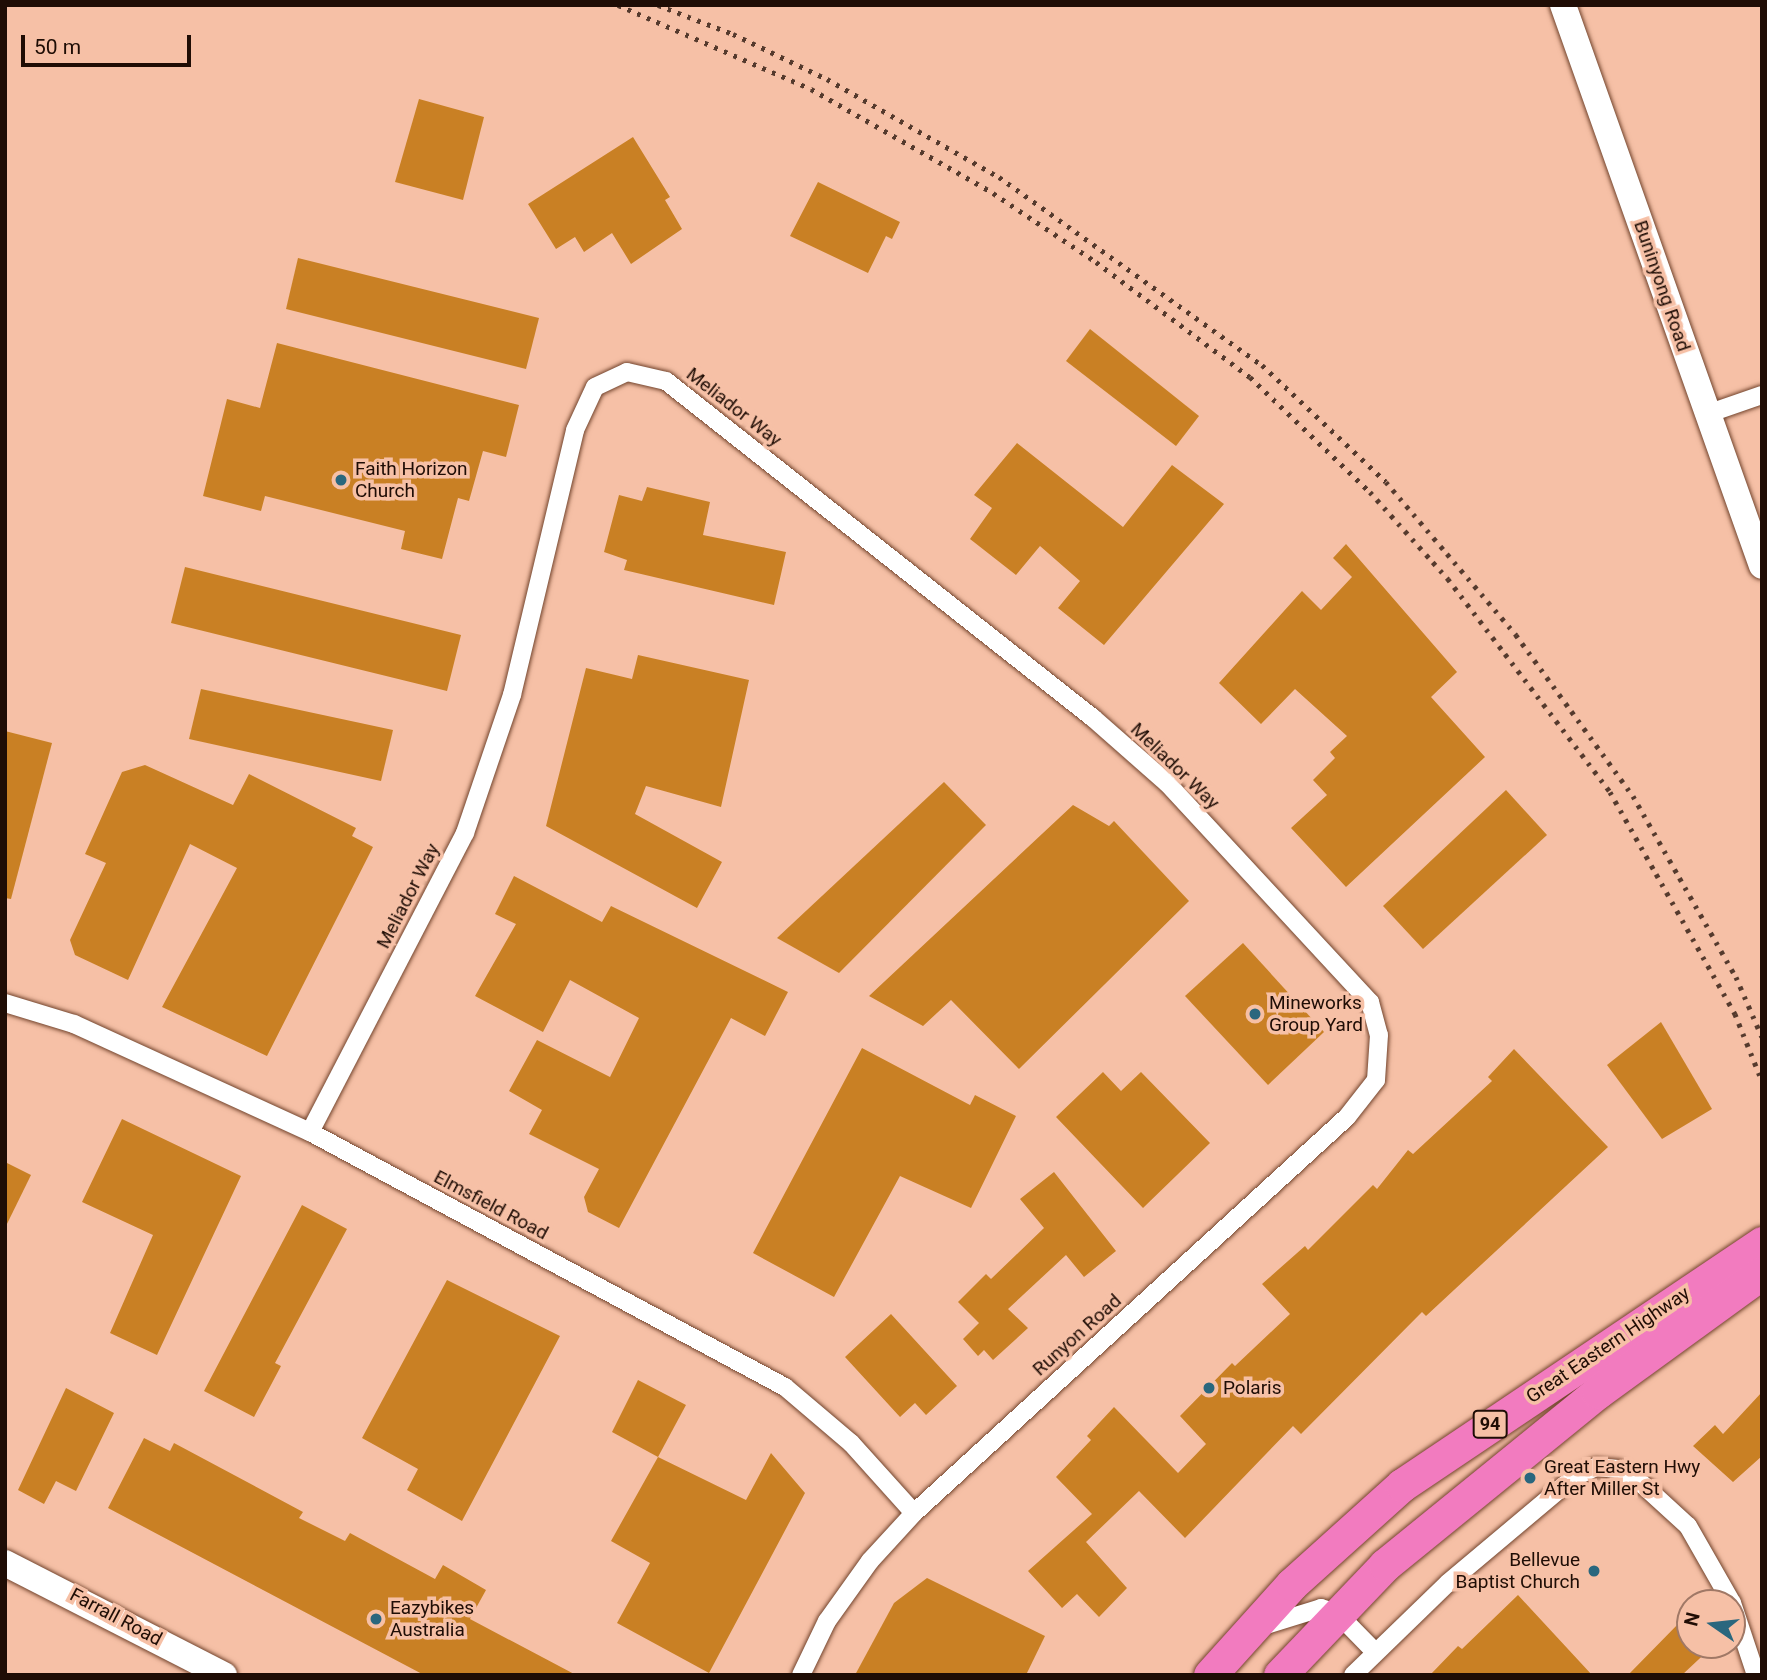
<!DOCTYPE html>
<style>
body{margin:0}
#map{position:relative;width:1767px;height:1680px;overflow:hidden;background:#f6c0a6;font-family:Roboto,sans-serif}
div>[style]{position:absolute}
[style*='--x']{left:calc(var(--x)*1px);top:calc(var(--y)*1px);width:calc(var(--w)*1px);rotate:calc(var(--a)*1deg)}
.building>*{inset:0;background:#c98024}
.roads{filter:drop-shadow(0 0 2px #72442d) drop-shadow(0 0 2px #72442d)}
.street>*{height:18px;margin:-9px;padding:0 9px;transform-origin:9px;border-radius:9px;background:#fff}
.secondary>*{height:26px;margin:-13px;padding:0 13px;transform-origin:13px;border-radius:13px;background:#fff}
.highway>*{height:33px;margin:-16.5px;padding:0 16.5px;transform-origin:16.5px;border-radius:16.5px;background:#f27bbf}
.rail>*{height:5px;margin-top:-2.5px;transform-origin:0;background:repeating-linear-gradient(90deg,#553a2d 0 3.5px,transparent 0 10.5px)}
.dots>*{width:19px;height:19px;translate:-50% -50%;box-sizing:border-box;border:4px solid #f6c0a6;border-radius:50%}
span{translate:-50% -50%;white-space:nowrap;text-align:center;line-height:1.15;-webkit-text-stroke:7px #f6c0a6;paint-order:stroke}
.shield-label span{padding:2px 5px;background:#f6c0a6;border:2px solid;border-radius:5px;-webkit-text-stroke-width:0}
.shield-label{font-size:18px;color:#1f0d05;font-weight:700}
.street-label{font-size:19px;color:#1f0d05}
.poi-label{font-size:19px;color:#1f0d05}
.left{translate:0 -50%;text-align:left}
.right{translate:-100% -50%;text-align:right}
.frame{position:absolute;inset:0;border:7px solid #1f0d05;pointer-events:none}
.north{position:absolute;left:1676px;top:1589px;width:70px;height:70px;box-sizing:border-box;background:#f6c0a6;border:2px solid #a07866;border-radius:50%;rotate:284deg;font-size:19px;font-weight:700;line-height:28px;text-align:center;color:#1f0d05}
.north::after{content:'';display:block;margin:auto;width:24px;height:32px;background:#2a677e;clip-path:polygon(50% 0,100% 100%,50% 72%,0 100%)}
.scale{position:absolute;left:21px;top:35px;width:170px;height:32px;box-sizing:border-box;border:4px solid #1f0d05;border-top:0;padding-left:9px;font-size:21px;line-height:24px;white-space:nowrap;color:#1f0d05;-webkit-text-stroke:5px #f6c0a6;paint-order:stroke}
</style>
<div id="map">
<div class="building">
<div style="clip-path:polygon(419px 99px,484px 117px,463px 200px,395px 182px)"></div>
<div style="clip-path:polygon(633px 137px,670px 197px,665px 200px,682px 229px,631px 264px,612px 233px,584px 252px,575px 237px,556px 249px,528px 204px)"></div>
<div style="clip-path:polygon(818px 182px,900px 222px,892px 239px,886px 236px,868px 273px,790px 236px)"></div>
<div style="clip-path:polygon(298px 258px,539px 318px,526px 369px,286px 309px)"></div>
<div style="clip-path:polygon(1090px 329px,1199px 416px,1176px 446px,1066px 361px)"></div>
<div style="clip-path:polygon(277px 343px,519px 405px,506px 457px,483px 451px,469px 501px,458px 498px,442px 559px,401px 549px,405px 531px,265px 496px,261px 511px,203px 496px,227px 399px,260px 408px)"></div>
<div style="clip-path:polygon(1017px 443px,1123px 527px,1172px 465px,1224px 504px,1104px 645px,1058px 608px,1080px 581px,1040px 546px,1016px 575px,970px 539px,992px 508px,974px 495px)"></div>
<div style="clip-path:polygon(647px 487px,710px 502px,703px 535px,786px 552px,774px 605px,624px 570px,627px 560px,604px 552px,619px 495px,642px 501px)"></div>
<div style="clip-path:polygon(1346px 544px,1457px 672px,1431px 697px,1485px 757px,1346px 887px,1291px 828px,1327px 795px,1313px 780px,1335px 758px,1330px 752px,1347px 736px,1295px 689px,1261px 724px,1219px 683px,1302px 591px,1321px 610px,1352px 577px,1333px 558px)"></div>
<div style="clip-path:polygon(185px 567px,461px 635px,447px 691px,171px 623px)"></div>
<div style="clip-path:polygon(638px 655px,749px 680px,721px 807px,646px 786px,635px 814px,722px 862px,697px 908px,546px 826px,586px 668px,632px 679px)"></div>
<div style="clip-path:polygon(201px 689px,393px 730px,381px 781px,189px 739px)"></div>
<div style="clip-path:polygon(5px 731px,52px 743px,11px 899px,5px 898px)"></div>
<div style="clip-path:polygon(145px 765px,233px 805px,249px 774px,356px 828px,352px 836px,373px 847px,267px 1056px,162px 1007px,237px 868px,190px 844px,128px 980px,75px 955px,70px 940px,106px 863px,85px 854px,122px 772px)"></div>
<div style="clip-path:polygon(944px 782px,986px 825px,839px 973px,777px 938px)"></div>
<div style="clip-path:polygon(1506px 790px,1547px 835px,1423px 949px,1383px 906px)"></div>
<div style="clip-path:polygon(1073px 805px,1109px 826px,1114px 821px,1189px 901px,1019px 1069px,951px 1000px,923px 1026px,869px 996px)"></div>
<div style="clip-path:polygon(514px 876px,602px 922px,611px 906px,788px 992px,765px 1036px,731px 1018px,619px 1228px,588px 1212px,584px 1197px,599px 1169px,529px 1134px,542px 1110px,509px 1091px,537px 1040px,610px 1077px,639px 1018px,570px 980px,543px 1032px,475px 996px,516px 924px,495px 914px)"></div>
<div style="clip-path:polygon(1243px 943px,1324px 1032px,1268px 1085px,1185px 996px)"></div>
<div style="clip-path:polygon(1661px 1022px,1712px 1109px,1662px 1139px,1607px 1065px)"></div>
<div style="clip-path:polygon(862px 1048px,970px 1105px,975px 1095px,1016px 1116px,971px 1208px,900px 1176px,834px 1297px,753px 1253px)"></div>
<div style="clip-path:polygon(1514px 1049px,1608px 1147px,1426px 1316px,1422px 1312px,1301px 1434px,1293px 1426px,1185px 1538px,1139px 1491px,1086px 1542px,1127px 1588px,1099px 1617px,1077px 1594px,1062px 1608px,1028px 1571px,1092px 1514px,1056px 1477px,1091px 1440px,1087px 1436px,1114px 1407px,1178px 1473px,1206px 1444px,1180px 1416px,1232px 1363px,1235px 1366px,1290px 1314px,1262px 1284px,1305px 1246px,1308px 1250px,1373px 1185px,1377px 1189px,1408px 1150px,1413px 1154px,1492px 1081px,1488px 1077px)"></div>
<div style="clip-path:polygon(1103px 1072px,1121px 1091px,1141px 1072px,1210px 1143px,1143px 1208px,1056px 1117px)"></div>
<div style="clip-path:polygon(122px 1119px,241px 1176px,157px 1355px,110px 1333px,153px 1235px,82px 1202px)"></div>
<div style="clip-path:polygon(5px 1162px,31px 1175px,5px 1228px)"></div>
<div style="clip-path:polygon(1054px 1172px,1116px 1251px,1084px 1277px,1066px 1255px,1008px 1309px,1028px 1328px,993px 1360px,984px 1350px,978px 1356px,963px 1339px,979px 1323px,958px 1302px,986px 1274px,991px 1279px,1044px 1228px,1020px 1199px)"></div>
<div style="clip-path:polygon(302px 1205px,347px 1229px,275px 1363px,281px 1366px,254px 1417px,204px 1391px)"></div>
<div style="clip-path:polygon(447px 1280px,560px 1336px,462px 1521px,407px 1490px,418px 1469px,362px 1438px)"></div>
<div style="clip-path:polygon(891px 1314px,957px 1386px,926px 1415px,915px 1403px,900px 1417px,845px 1357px)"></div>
<div style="clip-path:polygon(638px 1380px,686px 1405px,658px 1457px,612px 1432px)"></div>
<div style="clip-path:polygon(66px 1388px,114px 1413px,76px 1491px,56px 1481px,44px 1504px,18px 1490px)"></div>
<div style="clip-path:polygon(1762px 1392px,1762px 1456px,1733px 1482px,1693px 1446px,1715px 1425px,1723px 1434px)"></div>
<div style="clip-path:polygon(144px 1438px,170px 1451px,174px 1443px,303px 1512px,299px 1518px,345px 1541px,350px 1533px,435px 1579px,443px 1565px,486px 1590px,470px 1619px,576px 1675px,424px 1675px,108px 1508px)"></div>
<div style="clip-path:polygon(771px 1453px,805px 1493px,709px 1673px,617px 1623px,650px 1563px,611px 1541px,658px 1457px,746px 1500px)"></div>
<div style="clip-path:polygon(927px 1578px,1045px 1636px,1026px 1675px,855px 1675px,894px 1603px)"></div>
<div style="clip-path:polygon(1518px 1595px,1592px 1675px,1430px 1675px,1458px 1646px,1462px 1649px)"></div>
<div style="clip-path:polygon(1681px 1621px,1690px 1630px,1690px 1645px,1714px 1645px,1682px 1675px,1628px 1675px)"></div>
</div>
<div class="roads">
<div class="street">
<div style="--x:1707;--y:414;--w:58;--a:-19.1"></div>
<div style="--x:5;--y:1003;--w:72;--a:16.9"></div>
<div style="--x:74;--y:1024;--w:260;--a:24.6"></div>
<div style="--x:310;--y:1132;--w:539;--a:28.23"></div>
<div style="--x:785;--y:1387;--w:87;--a:40.3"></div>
<div style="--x:851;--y:1443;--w:94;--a:48"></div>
<div style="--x:310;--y:1132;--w:337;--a:-62.6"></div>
<div style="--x:465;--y:833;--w:146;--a:-71.2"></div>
<div style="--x:512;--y:695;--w:272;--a:-76.6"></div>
<div style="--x:575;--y:430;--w:47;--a:-65.1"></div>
<div style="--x:595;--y:387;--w:35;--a:-25"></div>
<div style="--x:627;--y:372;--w:40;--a:13"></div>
<div style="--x:666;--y:381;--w:544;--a:38.28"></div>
<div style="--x:1093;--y:718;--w:98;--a:41.3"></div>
<div style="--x:1167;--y:783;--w:299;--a:47.2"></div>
<div style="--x:1370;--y:1002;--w:34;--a:75"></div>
<div style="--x:1379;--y:1035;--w:45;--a:93.8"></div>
<div style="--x:1376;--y:1080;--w:47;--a:128.1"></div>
<div style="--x:1347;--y:1117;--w:587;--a:137.56"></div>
<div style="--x:914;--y:1513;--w:65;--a:132.5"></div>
<div style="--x:870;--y:1561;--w:74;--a:125.6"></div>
<div style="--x:827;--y:1621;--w:60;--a:115.7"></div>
<div style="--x:1732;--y:1603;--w:76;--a:71.6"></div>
<div style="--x:1260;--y:1627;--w:64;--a:-17.3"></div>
<div style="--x:1321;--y:1608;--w:17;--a:17"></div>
<div style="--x:1337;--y:1613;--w:54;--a:45.7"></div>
<div style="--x:1353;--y:1675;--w:132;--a:-44.1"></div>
<div style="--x:1448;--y:1583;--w:163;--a:-40"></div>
<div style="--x:1573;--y:1478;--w:25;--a:-26"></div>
<div style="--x:1596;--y:1467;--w:22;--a:5"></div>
<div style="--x:1618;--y:1469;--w:28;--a:32"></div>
<div style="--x:1642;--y:1484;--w:62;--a:42.4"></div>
<div style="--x:1688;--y:1526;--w:89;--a:60.3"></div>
</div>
<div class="secondary">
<div style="--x:1563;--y:5;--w:595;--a:70.47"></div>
<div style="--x:5;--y:1563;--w:246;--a:27.1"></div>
</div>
<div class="highway">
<div style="--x:1210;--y:1675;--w:122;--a:-48"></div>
<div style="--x:1292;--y:1584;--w:148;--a:-42"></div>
<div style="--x:1402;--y:1485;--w:434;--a:-33.9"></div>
<div style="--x:1280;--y:1675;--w:152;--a:-46.3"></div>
<div style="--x:1385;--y:1565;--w:274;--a:-39.1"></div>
<div style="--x:1598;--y:1392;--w:203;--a:-36"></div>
</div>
</div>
<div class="rail">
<div style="--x:618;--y:5;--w:210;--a:23.5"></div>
<div style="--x:811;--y:89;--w:210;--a:29.7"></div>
<div style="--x:993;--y:193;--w:124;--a:33.8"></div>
<div style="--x:1096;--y:262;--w:192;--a:36.8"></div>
<div style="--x:1250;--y:377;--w:166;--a:43.8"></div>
<div style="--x:1370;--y:492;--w:117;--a:48.1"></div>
<div style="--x:1448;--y:579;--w:268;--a:52.7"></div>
<div style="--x:1610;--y:792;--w:255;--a:60.6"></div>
<div style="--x:1735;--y:1014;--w:72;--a:68.1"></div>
<div style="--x:658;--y:5;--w:80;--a:21.1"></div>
<div style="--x:733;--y:34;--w:104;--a:25.6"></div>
<div style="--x:827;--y:79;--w:198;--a:29.7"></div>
<div style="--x:999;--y:177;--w:323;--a:35.6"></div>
<div style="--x:1262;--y:365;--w:170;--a:43.3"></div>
<div style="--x:1386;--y:482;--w:201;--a:49.6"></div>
<div style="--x:1516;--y:635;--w:199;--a:54"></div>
<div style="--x:1633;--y:796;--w:208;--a:60.4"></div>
<div style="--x:1736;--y:977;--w:65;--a:66.6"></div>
</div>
<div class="dots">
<div style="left:341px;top:480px;background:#2a677e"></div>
<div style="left:1255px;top:1014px;background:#2a677e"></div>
<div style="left:1209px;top:1388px;background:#2a677e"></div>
<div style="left:1530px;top:1478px;background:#2a677e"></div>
<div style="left:1594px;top:1571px;background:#2a677e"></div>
<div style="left:376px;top:1619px;background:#2a677e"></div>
</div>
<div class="shield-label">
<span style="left:1490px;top:1424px">94</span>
</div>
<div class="street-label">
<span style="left:1662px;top:286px;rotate:71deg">Buninyong Road</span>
<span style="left:734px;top:407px;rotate:38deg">Meliador Way</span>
<span style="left:1175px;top:766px;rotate:44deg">Meliador Way</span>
<span style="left:408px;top:896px;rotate:-63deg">Meliador Way</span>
<span style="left:491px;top:1205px;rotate:28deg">Elmsfield Road</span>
<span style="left:1077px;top:1335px;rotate:-42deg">Runyon Road</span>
<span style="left:1608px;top:1345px;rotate:-34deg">Great Eastern Highway</span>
<span style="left:116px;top:1617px;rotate:28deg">Farrall Road</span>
</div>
<div class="poi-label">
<span class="left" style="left:355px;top:480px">Faith Horizon<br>Church</span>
<span class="left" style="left:1269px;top:1014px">Mineworks<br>Group Yard</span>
<span class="left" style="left:1223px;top:1388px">Polaris</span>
<span class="left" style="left:1544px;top:1478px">Great Eastern Hwy<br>After Miller St</span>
<span class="right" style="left:1580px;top:1571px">Bellevue<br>Baptist Church</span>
<span class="left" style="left:390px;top:1619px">Eazybikes<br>Australia</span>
</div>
<div class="frame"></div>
<div class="north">N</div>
<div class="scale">50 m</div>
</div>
